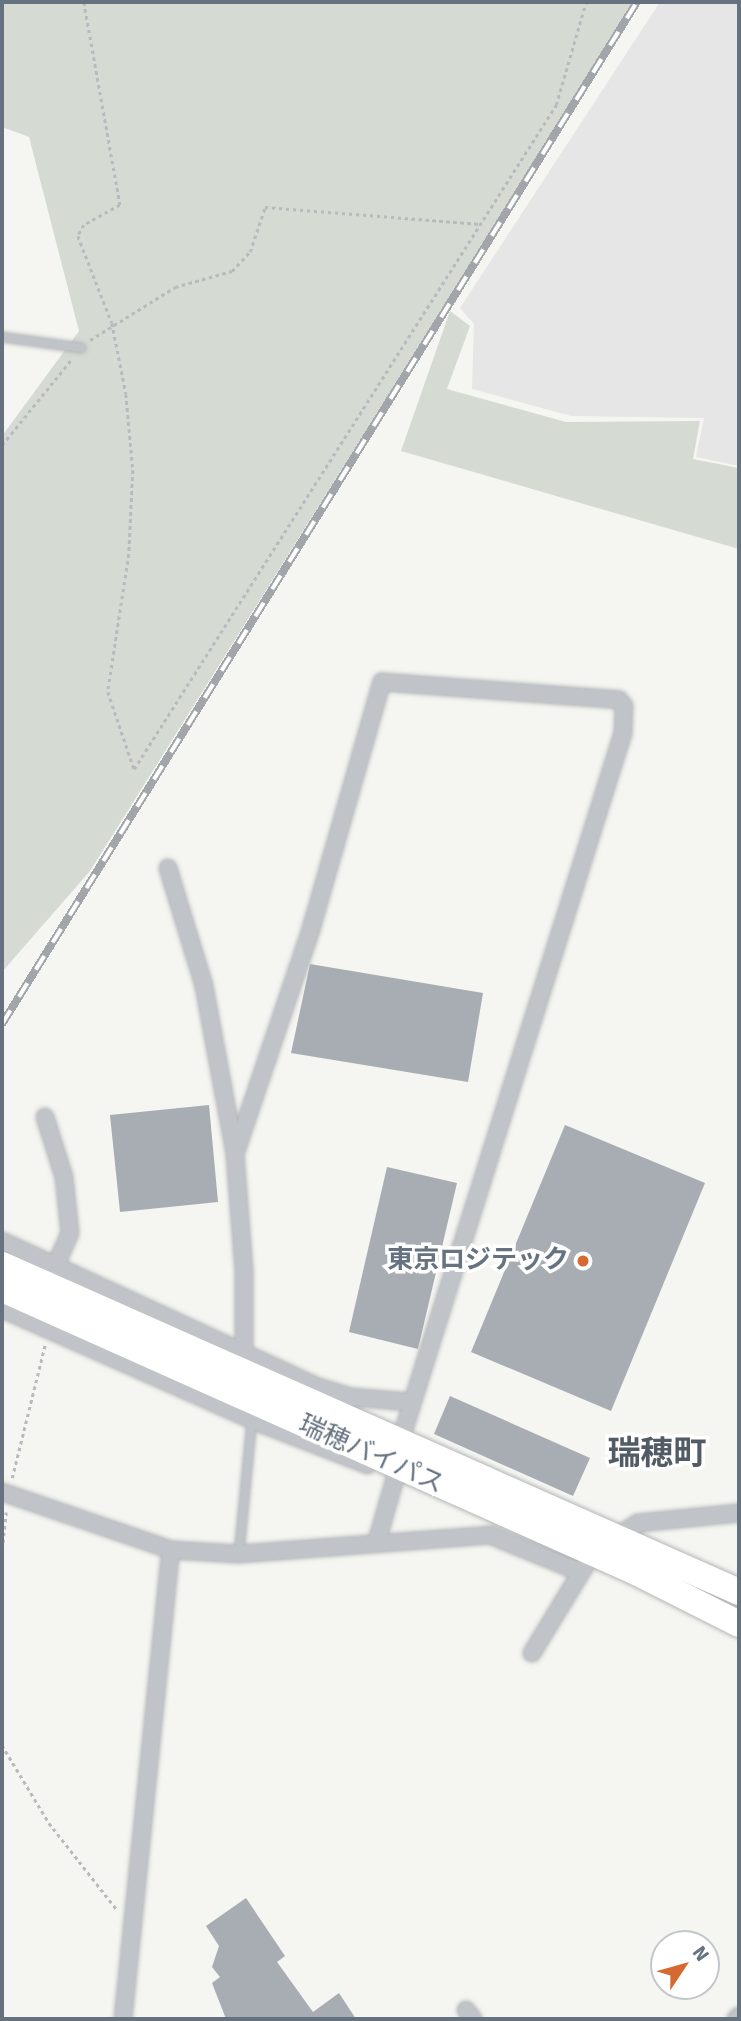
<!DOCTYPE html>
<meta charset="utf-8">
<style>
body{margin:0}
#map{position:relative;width:741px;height:2021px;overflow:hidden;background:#f5f5f1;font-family:Signika,"Noto Sans JP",sans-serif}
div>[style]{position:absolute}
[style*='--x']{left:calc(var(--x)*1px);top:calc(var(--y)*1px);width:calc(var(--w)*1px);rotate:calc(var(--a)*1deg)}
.built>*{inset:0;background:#e5e6e5}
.green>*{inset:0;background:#d5dbd3}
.building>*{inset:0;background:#a7adb3}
.path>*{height:2.5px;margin-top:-1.25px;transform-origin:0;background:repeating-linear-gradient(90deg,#b8babd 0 3.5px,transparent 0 7px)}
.roads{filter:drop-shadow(0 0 2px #b3b6b9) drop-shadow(0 0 2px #b3b6b9)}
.service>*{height:8px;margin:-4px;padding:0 4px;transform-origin:4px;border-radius:4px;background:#c0c3c7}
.minor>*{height:16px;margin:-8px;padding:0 8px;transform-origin:8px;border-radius:8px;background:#c0c3c7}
.trunk>*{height:26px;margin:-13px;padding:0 13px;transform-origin:13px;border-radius:13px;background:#fff}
.rail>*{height:8px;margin-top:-4px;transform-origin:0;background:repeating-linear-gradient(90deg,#fff 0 16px,#a2a6ab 0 32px);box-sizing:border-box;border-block:2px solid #a2a6ab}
.dots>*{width:19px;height:19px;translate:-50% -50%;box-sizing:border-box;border:4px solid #fff;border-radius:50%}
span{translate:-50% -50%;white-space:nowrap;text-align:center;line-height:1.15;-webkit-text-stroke:7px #fff;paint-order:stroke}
.poi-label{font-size:26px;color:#667280;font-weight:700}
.right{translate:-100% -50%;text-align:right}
.street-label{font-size:26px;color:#667280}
.district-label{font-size:33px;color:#535c66;font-weight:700}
.frame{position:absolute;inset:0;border:4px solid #667280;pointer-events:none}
.north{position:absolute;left:650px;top:1930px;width:70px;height:70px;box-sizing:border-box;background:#fff;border:2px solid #c2c7cc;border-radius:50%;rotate:54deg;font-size:19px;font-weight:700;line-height:28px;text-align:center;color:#667280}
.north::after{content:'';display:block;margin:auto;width:24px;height:32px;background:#d66831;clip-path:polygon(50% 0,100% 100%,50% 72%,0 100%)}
</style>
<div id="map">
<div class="built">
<div style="clip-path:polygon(660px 2px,739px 2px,739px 466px,696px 457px,704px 418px,571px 416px,472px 389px,474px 324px,460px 308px)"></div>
</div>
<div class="green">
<div style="clip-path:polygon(2px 2px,635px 2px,90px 871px,2px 972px,2px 436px,79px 331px,29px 137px,2px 127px)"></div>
<div style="clip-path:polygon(450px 311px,470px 326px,447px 389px,566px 422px,700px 421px,693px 459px,739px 468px,739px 549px,401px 451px)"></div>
</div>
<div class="building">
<div style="clip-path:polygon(310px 964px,483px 993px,468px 1082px,291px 1053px)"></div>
<div style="clip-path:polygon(209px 1105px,218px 1202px,120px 1212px,110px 1115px)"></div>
<div style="clip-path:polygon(565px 1125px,705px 1183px,611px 1411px,471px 1352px)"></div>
<div style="clip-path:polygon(387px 1167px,457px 1183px,418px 1349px,349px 1332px)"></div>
<div style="clip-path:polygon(450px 1396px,590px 1458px,573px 1496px,434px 1434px)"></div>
<div style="clip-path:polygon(246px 1898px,285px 1956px,277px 1962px,313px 2012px,339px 1993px,356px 2019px,226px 2019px,212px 1983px,220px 1977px,212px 1967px,219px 1946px,206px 1926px)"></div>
</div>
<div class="path">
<div style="--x:84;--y:2;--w:206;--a:79.9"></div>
<div style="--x:120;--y:205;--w:41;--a:150.9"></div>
<div style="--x:84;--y:225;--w:13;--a:119"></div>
<div style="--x:78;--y:236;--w:93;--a:68.7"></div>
<div style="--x:112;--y:323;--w:72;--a:78.8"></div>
<div style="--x:126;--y:394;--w:76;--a:84.7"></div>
<div style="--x:133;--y:470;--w:84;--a:92.7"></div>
<div style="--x:129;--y:554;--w:140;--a:98.7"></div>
<div style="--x:108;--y:692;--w:81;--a:71.3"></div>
<div style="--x:90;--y:340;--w:100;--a:-31.9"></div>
<div style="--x:175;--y:287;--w:59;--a:-15.7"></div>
<div style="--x:232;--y:271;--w:26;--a:-47"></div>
<div style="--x:250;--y:252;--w:47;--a:-71.6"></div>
<div style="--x:265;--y:207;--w:216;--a:4.5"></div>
<div style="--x:2;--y:445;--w:109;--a:-50.9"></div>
<div style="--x:134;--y:769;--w:787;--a:-57.56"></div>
<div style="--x:556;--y:105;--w:107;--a:-73.8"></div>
<div style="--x:12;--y:1478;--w:137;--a:-76.1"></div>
<div style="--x:2;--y:1550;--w:38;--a:-84"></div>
<div style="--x:2;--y:1745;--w:91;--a:58.9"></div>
<div style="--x:49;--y:1823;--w:112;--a:51.9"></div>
</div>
<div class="roads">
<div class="service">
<div style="--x:2;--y:337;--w:80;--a:7.9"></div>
<div style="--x:239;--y:1554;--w:135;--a:-84.5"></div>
</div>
<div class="minor">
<div style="--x:168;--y:868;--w:123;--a:73"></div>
<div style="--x:204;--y:986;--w:171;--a:79.5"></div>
<div style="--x:235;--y:1154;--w:117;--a:85.6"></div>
<div style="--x:244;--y:1271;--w:83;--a:90"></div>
<div style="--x:45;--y:1117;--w:63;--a:72.4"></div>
<div style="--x:64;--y:1177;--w:56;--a:83.9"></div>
<div style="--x:70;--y:1233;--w:36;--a:114"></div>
<div style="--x:235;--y:1154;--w:237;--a:-71.3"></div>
<div style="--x:311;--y:929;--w:257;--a:-74"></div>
<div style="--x:382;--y:682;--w:238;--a:4.3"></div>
<div style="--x:619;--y:700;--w:8;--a:50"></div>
<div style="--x:624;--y:706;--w:27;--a:92"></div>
<div style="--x:623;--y:733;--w:740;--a:107.46"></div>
<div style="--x:2;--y:1241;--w:348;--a:24.8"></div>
<div style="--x:318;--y:1387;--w:34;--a:17"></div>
<div style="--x:351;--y:1397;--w:59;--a:4.8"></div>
<div style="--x:2;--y:1309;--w:274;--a:23.9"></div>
<div style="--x:252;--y:1420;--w:124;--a:21.2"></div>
<div style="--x:2;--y:1492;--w:179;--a:18.9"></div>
<div style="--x:171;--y:1550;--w:68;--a:3.4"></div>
<div style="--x:239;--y:1554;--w:252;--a:-4.3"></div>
<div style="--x:490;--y:1535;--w:97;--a:22.3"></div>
<div style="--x:377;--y:1541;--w:69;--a:-73.9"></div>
<div style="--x:611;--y:1541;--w:32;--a:-34"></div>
<div style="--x:638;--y:1523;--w:101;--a:-5.7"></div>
<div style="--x:532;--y:1653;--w:102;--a:-58.7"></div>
<div style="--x:466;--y:2010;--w:11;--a:52"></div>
<div style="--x:123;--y:2019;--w:471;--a:-84.2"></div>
<div style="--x:736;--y:2019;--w:4;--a:-45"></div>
</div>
<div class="trunk">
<div style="--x:2;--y:1265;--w:806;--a:23.93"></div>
<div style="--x:2;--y:1289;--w:694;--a:24.05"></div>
<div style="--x:636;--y:1572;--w:115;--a:26.8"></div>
</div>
</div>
<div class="rail">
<div style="--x:2;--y:1024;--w:1203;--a:-58.15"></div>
</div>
<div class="dots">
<div style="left:583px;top:1261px;background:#d66831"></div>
</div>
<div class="poi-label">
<span class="right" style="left:569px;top:1261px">東京ロジテック</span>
</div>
<div class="street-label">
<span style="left:371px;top:1455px;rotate:24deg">瑞穂バイパス</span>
</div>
<div class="district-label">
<span style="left:657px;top:1454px">瑞穂町</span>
</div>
<div class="frame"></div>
<div class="north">N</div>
</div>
